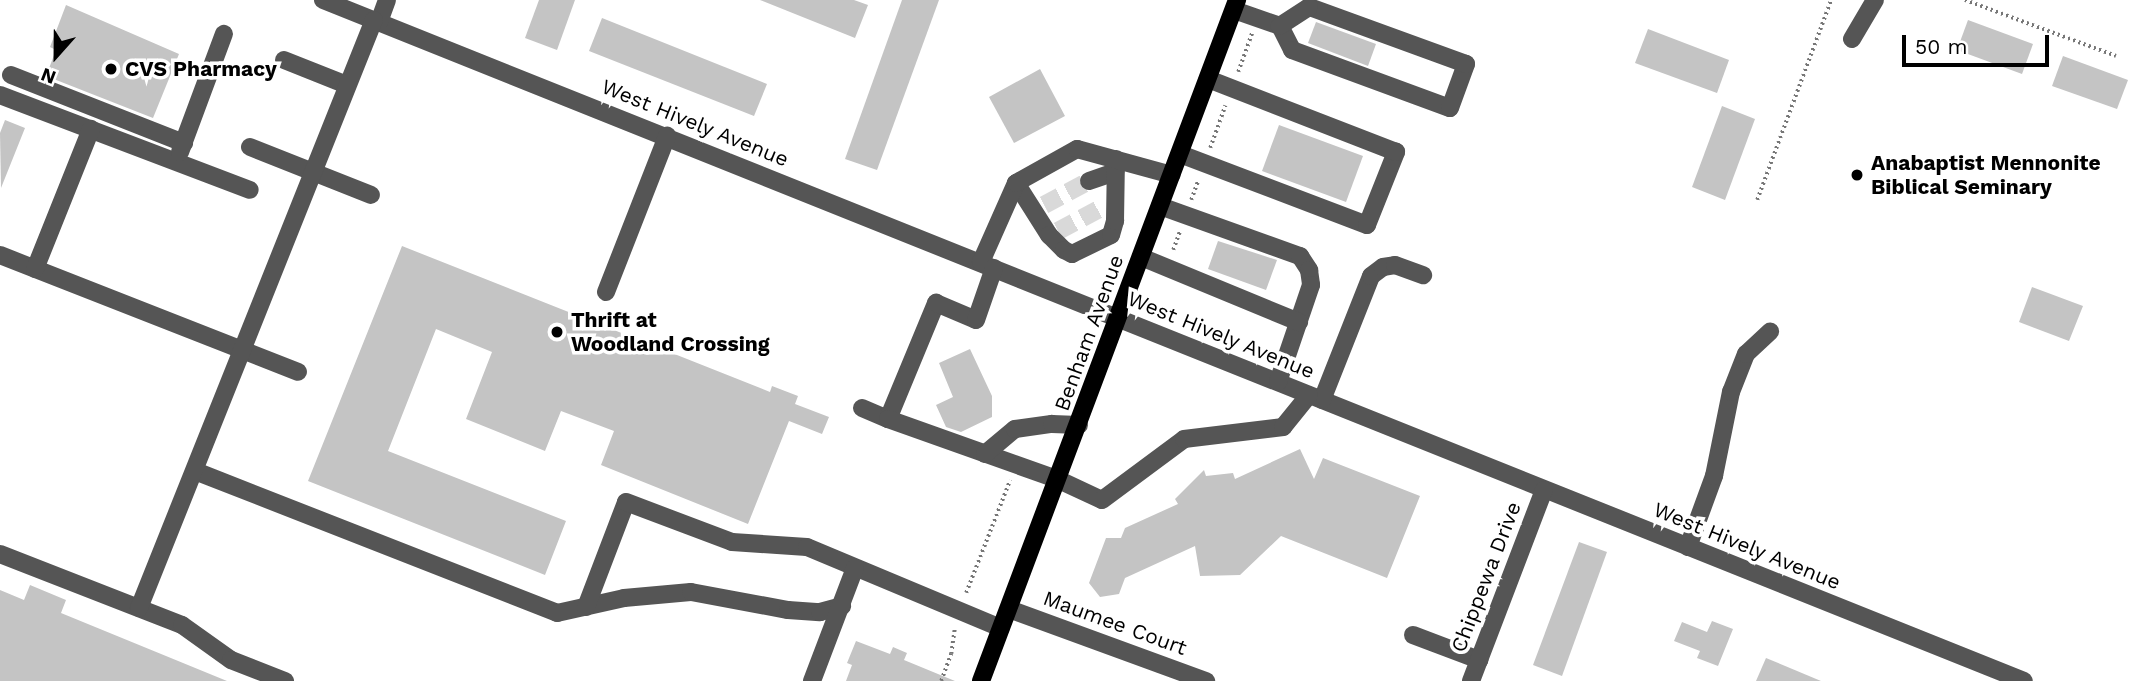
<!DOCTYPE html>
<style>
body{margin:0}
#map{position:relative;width:2151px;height:681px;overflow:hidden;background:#fff;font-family:"Work Sans",sans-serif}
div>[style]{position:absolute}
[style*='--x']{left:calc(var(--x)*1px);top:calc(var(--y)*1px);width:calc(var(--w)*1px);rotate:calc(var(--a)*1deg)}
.building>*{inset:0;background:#c4c4c4}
.minor-tunnel>*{height:18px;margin-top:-9px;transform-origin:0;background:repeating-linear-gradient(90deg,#d9d9d9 0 18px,transparent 0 27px)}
.path>*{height:3.5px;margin-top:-1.75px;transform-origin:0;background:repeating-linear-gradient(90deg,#777 0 2px,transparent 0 5.5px)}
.minor>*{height:18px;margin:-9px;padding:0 9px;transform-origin:9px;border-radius:9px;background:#555}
.major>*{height:18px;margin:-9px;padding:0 9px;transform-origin:9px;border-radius:9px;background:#000}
.dots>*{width:19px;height:19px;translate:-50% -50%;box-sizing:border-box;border:4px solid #fff;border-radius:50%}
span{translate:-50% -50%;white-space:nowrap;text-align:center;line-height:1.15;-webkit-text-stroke:7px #fff;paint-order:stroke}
.poi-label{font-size:21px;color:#000;font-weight:700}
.left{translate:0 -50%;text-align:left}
.street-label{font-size:21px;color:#000}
.north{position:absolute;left:21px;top:21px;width:70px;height:70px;-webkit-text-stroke:5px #fff;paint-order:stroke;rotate:201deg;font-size:19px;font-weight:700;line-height:28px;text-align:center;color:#000}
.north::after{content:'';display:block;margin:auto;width:24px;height:32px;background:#000;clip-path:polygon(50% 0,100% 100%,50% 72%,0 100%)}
.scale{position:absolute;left:1902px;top:35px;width:147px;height:32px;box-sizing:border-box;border:4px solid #000;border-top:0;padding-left:9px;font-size:21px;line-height:24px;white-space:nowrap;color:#000;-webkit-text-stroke:5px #fff;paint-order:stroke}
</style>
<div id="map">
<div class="building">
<div style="clip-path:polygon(539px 0,575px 0,557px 50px,525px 38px)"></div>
<div style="clip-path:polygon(760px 0,854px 0,868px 5px,855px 38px)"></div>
<div style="clip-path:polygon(902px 0,939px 0,877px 170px,845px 159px)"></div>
<div style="clip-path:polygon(66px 5px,179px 54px,153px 118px,46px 76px,56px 50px,50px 47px)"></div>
<div style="clip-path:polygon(602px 18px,767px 84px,754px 116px,589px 51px)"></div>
<div style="clip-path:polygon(1968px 20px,2033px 44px,2022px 74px,1957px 50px)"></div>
<div style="clip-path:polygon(1316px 22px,1376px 44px,1368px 66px,1308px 43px)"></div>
<div style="clip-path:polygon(1648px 29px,1729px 60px,1717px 93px,1635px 63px)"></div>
<div style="clip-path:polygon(2063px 56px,2128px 80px,2117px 109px,2052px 86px)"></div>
<div style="clip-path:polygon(1040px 69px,1065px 116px,1014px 143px,989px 97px)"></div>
<div style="clip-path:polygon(1722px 106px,1755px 119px,1725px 200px,1692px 187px)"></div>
<div style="clip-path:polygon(5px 120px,25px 128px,1px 188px,0 133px)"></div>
<div style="clip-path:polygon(1279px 125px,1363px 156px,1346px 202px,1262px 171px)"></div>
<div style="clip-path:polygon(1218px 241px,1277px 260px,1266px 290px,1208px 269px)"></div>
<div style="clip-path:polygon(402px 246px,770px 392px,772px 386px,798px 396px,795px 404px,829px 417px,822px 434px,789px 421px,748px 524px,601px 465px,614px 431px,561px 411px,545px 451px,466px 419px,492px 352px,436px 329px,388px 451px,566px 521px,545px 575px,308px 481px)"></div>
<div style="clip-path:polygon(2032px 287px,2083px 306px,2069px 341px,2019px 322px)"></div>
<div style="clip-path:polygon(970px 349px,992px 396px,992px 417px,961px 432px,946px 427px,936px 405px,953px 397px,939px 363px)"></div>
<div style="clip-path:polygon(1300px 449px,1314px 479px,1323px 458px,1420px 496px,1387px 578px,1281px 536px,1240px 575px,1200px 576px,1195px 546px,1125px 578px,1119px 594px,1100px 597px,1089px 583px,1106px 538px,1121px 538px,1125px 528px,1178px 504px,1175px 499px,1204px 470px,1206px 476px,1233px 473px,1235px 479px)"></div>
<div style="clip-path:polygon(1579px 542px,1607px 552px,1562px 676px,1533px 665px)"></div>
<div style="clip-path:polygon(30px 585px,66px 600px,61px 613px,227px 681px,0 681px,0 590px,24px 600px)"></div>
<div style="clip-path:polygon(1712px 621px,1733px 629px,1718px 666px,1697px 658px,1700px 651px,1674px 641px,1682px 622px,1707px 632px)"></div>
<div style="clip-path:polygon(856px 641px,890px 654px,893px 647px,907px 653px,904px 660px,955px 681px,846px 681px,852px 665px,847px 663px)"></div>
<div style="clip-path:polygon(1766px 658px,1821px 681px,1756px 681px)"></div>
</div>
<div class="minor-tunnel">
<div style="--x:1044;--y:205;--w:51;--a:-28.1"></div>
<div style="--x:1058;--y:231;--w:51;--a:-28.1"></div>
</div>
<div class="path">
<div style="--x:1965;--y:0;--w:161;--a:20.3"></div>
<div style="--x:1238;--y:72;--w:41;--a:-70.3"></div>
<div style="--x:1210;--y:148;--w:45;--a:-70.3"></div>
<div style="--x:1191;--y:200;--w:20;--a:-70"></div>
<div style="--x:1757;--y:200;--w:213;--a:-69.7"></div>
<div style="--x:1173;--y:250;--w:20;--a:-70"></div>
<div style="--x:966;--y:593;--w:121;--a:-68.7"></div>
<div style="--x:941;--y:681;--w:29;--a:-70"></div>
<div style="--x:951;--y:654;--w:27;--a:-82"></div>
</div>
<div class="minor">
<div style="--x:323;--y:0;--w:1832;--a:21.82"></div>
<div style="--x:1234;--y:10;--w:49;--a:19.2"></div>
<div style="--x:1280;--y:26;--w:27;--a:63"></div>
<div style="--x:1292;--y:50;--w:168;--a:20.2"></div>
<div style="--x:1450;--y:108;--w:47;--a:-70"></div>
<div style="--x:1466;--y:64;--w:167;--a:-160"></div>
<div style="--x:1309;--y:7;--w:35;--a:147"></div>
<div style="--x:379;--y:22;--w:23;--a:-70"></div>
<div style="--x:1852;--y:39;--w:45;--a:-59.5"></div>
<div style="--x:284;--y:60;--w:68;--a:21.6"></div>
<div style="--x:11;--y:75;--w:186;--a:21.5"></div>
<div style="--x:0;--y:95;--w:267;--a:20.8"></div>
<div style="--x:250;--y:147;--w:130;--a:21.6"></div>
<div style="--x:180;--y:152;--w:126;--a:-69.6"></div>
<div style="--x:1180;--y:154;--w:200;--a:20.8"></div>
<div style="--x:1367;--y:225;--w:79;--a:-68.3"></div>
<div style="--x:1396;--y:152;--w:202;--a:-158.8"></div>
<div style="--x:1089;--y:181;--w:28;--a:-19"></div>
<div style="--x:1016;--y:183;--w:62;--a:57.6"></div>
<div style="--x:1049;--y:235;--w:21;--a:45"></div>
<div style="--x:1064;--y:250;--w:9;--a:27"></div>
<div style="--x:1072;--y:254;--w:43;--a:-26"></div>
<div style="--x:1111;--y:235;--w:15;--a:-74"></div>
<div style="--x:1115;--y:221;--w:62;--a:-89.1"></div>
<div style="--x:1160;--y:206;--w:149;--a:19.7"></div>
<div style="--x:1300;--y:256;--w:17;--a:57"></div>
<div style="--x:1309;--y:270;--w:15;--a:82"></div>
<div style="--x:1311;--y:285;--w:102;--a:108.8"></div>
<div style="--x:0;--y:255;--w:320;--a:21.4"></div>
<div style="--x:1141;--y:257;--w:171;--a:22.4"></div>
<div style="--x:981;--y:262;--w:86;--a:-66.1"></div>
<div style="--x:1016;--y:183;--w:70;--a:-29.1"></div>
<div style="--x:1077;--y:149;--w:98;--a:15.3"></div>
<div style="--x:35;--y:269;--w:151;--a:-68.2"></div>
<div style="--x:606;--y:292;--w:168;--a:-68.6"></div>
<div style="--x:1322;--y:400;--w:133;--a:-68.4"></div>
<div style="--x:1371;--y:276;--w:15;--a:-37"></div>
<div style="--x:1383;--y:267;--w:12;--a:-9"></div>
<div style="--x:1395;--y:265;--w:30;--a:20"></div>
<div style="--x:862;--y:408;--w:28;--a:23"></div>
<div style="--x:888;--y:419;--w:126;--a:-67.5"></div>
<div style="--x:936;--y:303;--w:43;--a:23"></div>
<div style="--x:976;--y:320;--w:55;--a:-70.9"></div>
<div style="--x:888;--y:419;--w:182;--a:19.6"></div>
<div style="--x:1059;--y:480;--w:47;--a:24.9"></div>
<div style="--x:1102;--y:500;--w:102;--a:-36.6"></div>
<div style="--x:1184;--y:439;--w:100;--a:-6.9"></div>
<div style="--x:1283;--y:427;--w:41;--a:-50.9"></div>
<div style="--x:985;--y:454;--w:39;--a:-40"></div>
<div style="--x:1015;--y:429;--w:37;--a:-8"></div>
<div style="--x:1052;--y:424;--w:27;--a:2"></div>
<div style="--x:195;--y:471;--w:389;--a:21.4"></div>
<div style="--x:557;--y:613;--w:69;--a:-12.6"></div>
<div style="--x:624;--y:598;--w:67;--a:-5.1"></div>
<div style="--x:691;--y:592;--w:99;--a:10.5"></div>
<div style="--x:788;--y:610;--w:32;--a:4"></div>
<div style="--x:820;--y:612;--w:23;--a:-15"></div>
<div style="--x:1688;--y:547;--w:76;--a:-69.9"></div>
<div style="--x:1714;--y:476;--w:86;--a:-78.6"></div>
<div style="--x:1731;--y:392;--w:41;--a:-68.5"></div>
<div style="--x:1746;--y:354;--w:33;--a:-43"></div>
<div style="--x:0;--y:554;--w:195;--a:21.3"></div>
<div style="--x:182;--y:625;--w:60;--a:35.5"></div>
<div style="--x:231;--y:660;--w:58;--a:21.3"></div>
<div style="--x:586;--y:607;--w:112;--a:-69.1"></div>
<div style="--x:626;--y:502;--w:113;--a:20.7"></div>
<div style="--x:732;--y:542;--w:75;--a:3.8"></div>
<div style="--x:807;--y:547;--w:210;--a:22.7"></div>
<div style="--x:139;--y:608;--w:633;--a:-68.22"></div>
<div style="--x:1009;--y:609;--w:210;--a:20.1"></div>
<div style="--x:1413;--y:635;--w:71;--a:20.7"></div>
<div style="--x:812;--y:681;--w:121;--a:-69.2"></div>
<div style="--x:1471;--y:681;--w:204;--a:-69.1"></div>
</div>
<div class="major">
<div style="--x:981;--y:681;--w:728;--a:-69.4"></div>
</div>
<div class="dots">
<div style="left:111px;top:69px;background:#000"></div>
<div style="left:1857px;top:175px;background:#000"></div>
<div style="left:557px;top:332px;background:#000"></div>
</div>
<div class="poi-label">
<span class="left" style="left:125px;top:69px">CVS Pharmacy</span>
<span class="left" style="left:1871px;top:175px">Anabaptist Mennonite<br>Biblical Seminary</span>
<span class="left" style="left:571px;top:332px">Thrift at<br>Woodland Crossing</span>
</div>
<div class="street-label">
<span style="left:695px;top:123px;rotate:22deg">West Hively Avenue</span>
<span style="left:1089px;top:333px;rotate:-70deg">Benham Avenue</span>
<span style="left:1221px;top:335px;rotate:22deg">West Hively Avenue</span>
<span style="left:1747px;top:546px;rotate:22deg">West Hively Avenue</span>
<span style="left:1486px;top:577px;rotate:-69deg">Chippewa Drive</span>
<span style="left:1115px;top:623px;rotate:20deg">Maumee Court</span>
</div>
<div class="north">N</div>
<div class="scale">50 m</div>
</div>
